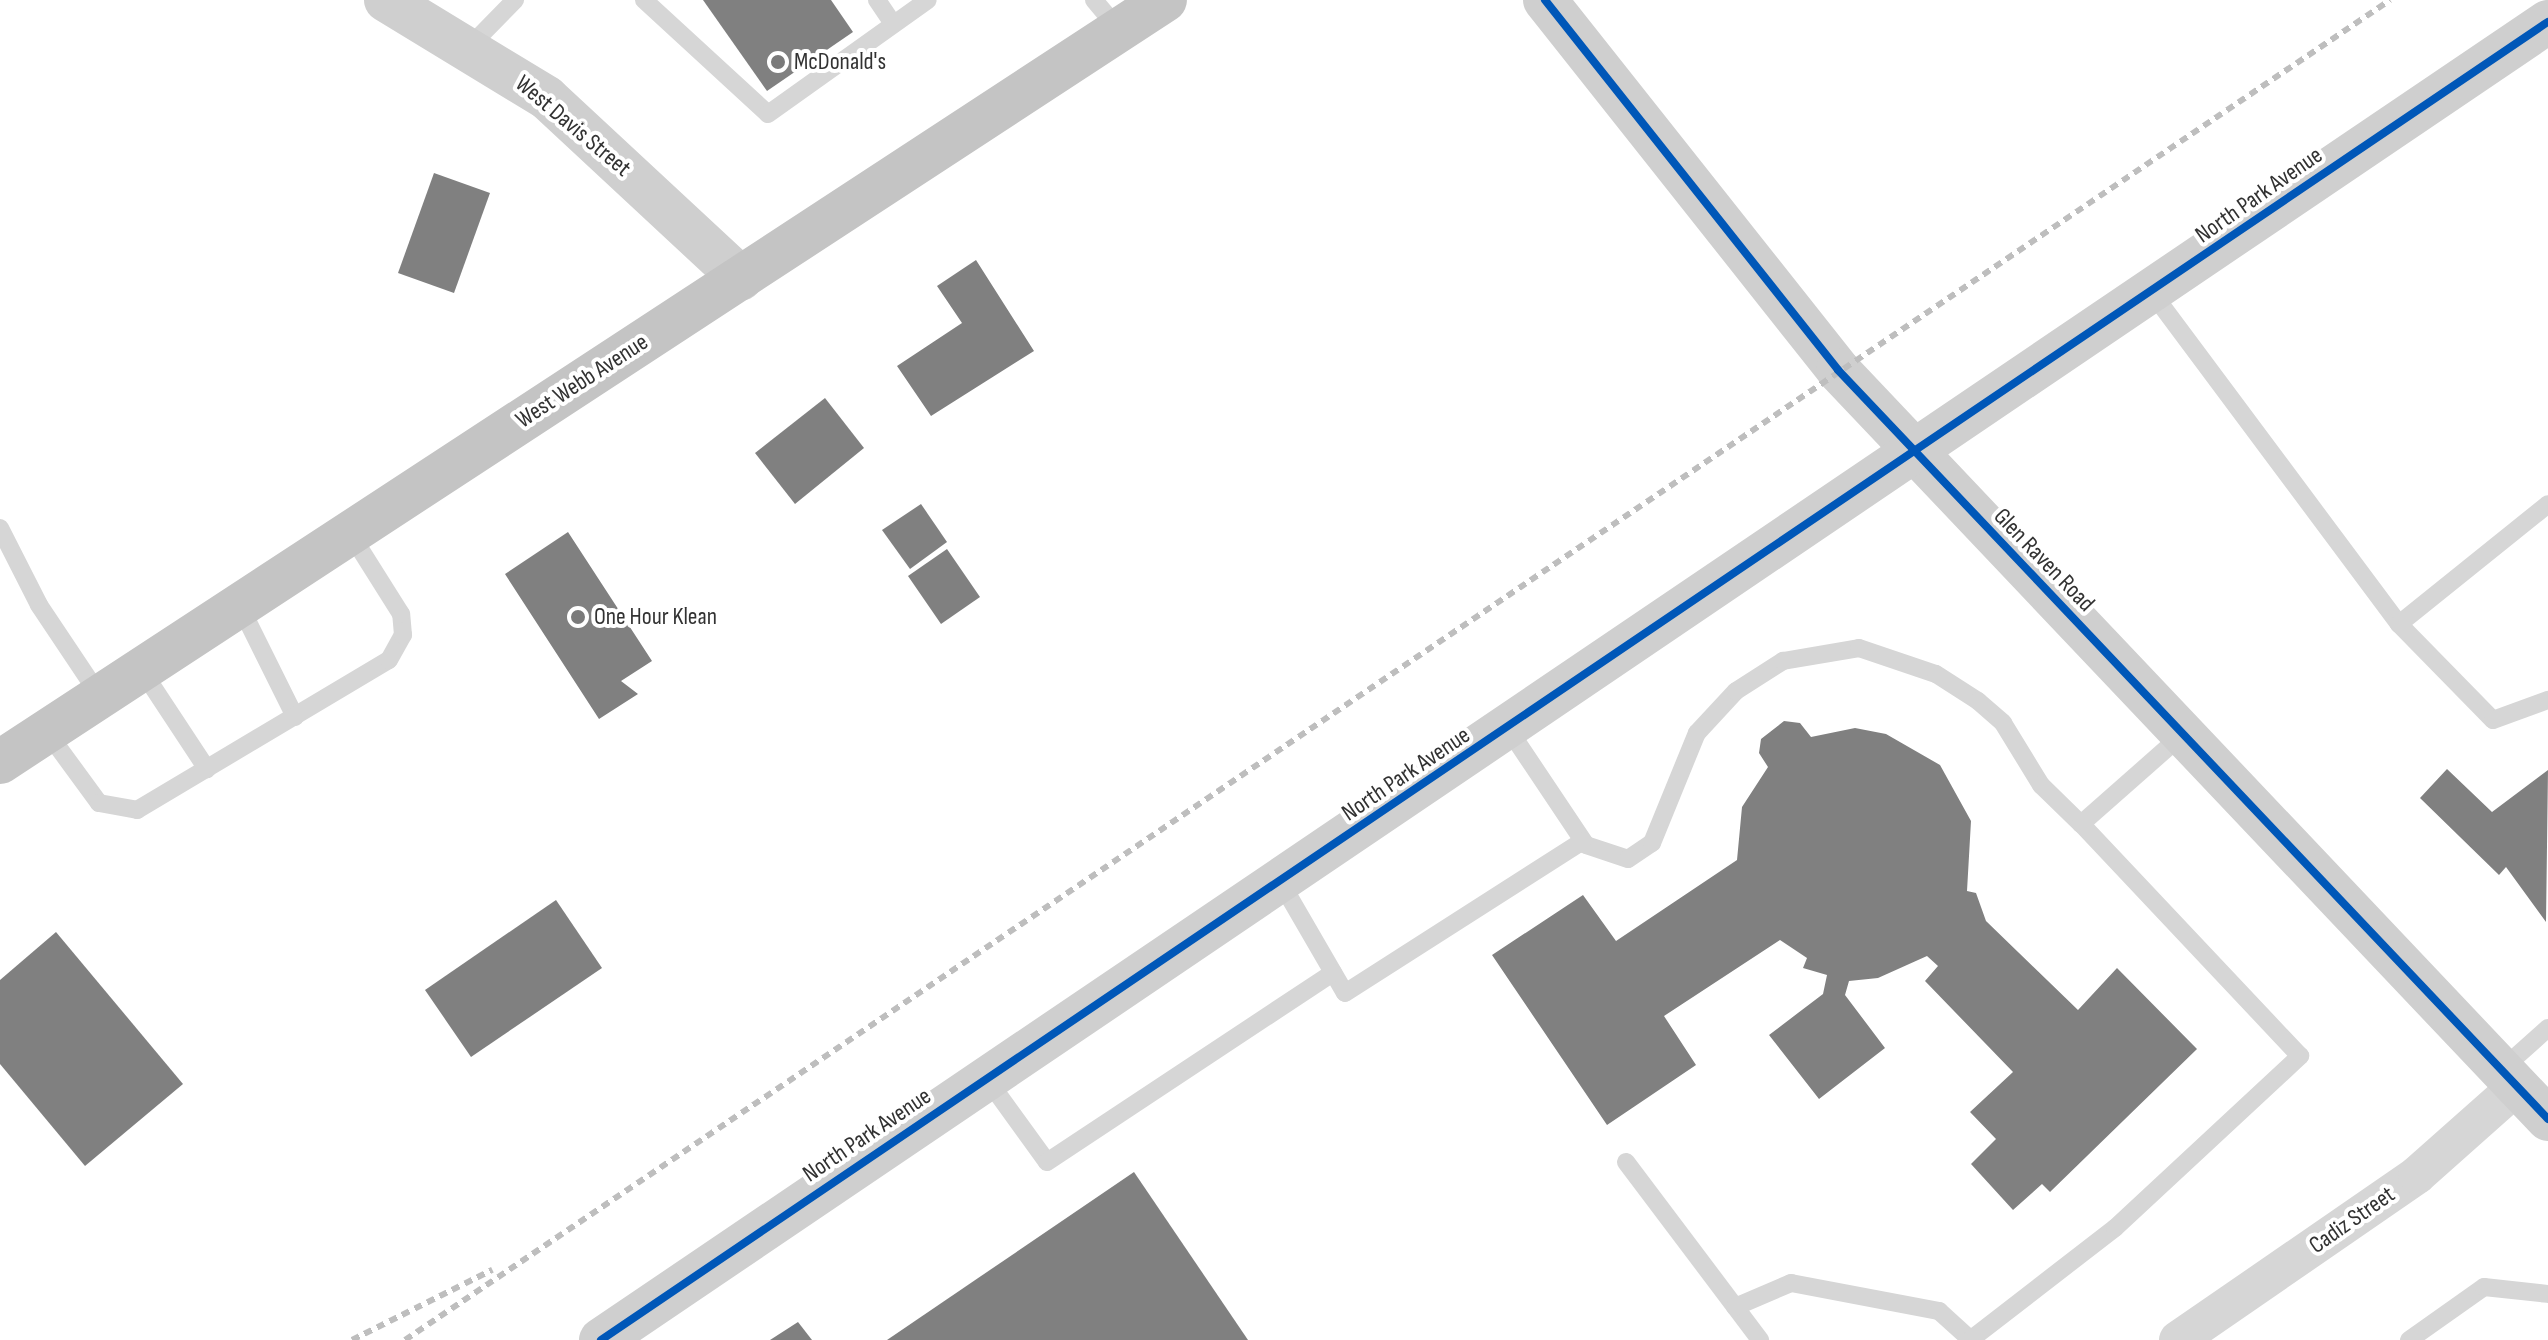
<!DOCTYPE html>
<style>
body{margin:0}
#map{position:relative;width:2548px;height:1340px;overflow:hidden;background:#fff;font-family:"Sofia Sans Condensed",sans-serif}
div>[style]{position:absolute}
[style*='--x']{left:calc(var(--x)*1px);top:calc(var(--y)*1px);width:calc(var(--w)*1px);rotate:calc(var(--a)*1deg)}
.building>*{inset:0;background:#808080}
.lane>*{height:18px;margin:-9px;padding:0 9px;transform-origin:9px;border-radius:9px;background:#d6d6d6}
.street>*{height:38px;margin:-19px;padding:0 19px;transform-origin:19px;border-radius:19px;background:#d6d6d6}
.secondary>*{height:44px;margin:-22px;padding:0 22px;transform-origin:22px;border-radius:22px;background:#cfcfcf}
.highway>*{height:44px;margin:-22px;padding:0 22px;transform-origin:22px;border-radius:22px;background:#c4c4c4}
.rail>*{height:6px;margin-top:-3px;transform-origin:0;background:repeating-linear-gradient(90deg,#bebebe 0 8px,transparent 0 14px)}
.cycleway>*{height:8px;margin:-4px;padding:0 4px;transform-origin:4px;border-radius:4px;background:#0057b8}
.dots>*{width:22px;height:22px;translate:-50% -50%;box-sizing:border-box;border:4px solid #fff;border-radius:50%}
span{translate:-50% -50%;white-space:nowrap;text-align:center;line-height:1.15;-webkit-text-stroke:8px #fff;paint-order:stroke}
.poi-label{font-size:24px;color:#323232}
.left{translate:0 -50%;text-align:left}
.street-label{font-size:24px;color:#323232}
</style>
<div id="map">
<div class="building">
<div style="clip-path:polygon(703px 0,831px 0,853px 32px,767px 91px)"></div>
<div style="clip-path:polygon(434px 173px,490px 193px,454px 293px,398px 273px)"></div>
<div style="clip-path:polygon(976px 260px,1034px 351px,931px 416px,897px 366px,962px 323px,937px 286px)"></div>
<div style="clip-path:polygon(825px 398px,864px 448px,795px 504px,755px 453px)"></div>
<div style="clip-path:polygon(921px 504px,947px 542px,910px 569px,882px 530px)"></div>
<div style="clip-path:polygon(568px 532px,652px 661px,621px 681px,638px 694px,599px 719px,505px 574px)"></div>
<div style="clip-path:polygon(947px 549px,980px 597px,941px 624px,908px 576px)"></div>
<div style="clip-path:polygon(1784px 721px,1800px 723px,1811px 737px,1855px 728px,1886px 734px,1940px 765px,1971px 821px,1967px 891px,1976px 893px,1986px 921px,2078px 1010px,2117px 968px,2197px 1049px,2050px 1192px,2042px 1184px,2013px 1210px,1971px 1164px,1996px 1139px,1970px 1112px,2013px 1072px,1925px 981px,1938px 966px,1927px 956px,1878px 978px,1849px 981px,1845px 995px,1885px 1048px,1819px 1099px,1769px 1035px,1823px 994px,1827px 975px,1803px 968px,1807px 958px,1780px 940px,1664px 1016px,1696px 1065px,1607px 1125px,1492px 955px,1583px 895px,1616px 941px,1737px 860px,1742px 807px,1768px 767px,1759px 753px,1761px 739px)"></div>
<div style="clip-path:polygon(2447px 769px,2492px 812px,2548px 770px,2546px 922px,2506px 867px,2499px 875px,2420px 798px)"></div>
<div style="clip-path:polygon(556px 900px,602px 968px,471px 1057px,425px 990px)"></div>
<div style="clip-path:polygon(56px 932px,183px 1084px,85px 1166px,0 1064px,0 980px)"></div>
<div style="clip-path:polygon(1134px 1172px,1248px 1340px,887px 1340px)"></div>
<div style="clip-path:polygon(798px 1322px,812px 1340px,770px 1340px)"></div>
</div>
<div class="lane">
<div style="--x:644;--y:0;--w:168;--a:42.6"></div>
<div style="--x:768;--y:114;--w:196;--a:-35.5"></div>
<div style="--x:877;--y:0;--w:29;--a:56"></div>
<div style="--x:1094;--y:0;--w:39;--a:50"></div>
<div style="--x:471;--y:45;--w:63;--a:-45.6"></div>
<div style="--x:2153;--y:294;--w:412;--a:53.3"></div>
<div style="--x:2399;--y:624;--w:134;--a:45.6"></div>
<div style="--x:2493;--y:720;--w:59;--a:-20"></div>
<div style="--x:0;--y:528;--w:86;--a:63.1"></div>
<div style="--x:39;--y:605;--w:110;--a:56.2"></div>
<div style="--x:239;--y:604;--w:126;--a:63.6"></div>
<div style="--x:2399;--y:624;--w:191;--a:-38.8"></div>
<div style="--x:141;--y:669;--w:120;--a:56.6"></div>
<div style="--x:1509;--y:730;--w:138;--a:56.2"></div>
<div style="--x:1586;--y:845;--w:44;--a:18.4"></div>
<div style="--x:1628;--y:859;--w:29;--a:-34"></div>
<div style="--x:1652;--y:843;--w:119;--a:-67.8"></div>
<div style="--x:1697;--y:733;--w:57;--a:-47.1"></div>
<div style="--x:1736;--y:691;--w:56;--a:-32.6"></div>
<div style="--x:1783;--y:661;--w:77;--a:-9.7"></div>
<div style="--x:1859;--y:648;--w:81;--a:18.7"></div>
<div style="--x:1936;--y:674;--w:50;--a:32.7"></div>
<div style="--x:1978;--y:701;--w:33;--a:41"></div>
<div style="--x:2003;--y:723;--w:73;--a:58.5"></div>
<div style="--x:2041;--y:785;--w:56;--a:44.3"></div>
<div style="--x:47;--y:732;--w:88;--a:53.8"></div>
<div style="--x:99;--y:803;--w:39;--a:10"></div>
<div style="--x:137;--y:810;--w:293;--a:-30.8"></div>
<div style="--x:389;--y:660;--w:29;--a:-61"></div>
<div style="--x:403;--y:635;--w:21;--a:-95"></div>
<div style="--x:401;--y:614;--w:96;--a:-122.2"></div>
<div style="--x:1280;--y:881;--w:129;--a:59.9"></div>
<div style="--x:1345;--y:993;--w:282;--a:-32.6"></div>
<div style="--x:2501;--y:1070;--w:63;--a:-41.8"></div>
<div style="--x:987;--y:1079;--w:102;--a:54.1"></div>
<div style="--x:1047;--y:1162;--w:343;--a:-33.5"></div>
<div style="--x:1626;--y:1162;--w:223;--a:53"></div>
<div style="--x:1735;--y:1307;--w:61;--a:-23.2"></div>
<div style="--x:1791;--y:1283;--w:151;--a:10.7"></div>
<div style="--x:1939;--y:1311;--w:43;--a:42.2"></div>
<div style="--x:1970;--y:1340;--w:183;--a:-37.7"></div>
<div style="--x:2115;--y:1228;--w:253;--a:-42.9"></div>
<div style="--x:2300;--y:1056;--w:319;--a:-133.3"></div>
<div style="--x:2081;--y:824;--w:136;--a:-41.4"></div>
<div style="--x:2409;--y:1340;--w:92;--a:-35.2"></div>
<div style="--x:2484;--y:1287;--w:64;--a:6.2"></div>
</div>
<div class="street">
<div style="--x:2178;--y:1340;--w:290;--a:-34.6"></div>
<div style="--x:2417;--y:1175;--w:132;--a:-41.6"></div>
</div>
<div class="secondary">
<div style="--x:386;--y:0;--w:188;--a:31.3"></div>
<div style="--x:547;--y:98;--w:265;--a:42.9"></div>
<div style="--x:1545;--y:0;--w:472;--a:51.6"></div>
<div style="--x:1838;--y:370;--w:1032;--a:46.53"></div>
<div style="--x:601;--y:1340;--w:2351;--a:-34.1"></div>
</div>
<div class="highway">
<div style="--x:0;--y:762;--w:1392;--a:-33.19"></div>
</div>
<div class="rail">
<div style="--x:352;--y:1340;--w:157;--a:-26.6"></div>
<div style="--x:405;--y:1340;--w:2395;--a:-34.02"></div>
</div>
<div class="cycleway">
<div style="--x:1545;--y:0;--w:472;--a:51.6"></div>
<div style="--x:1838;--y:370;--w:1032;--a:46.53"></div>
<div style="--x:601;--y:1340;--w:2351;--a:-34.1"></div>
</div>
<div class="dots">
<div style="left:778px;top:62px;background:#7a7a7a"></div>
<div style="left:578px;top:617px;background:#7a7a7a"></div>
</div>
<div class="poi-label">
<span class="left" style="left:794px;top:62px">McDonald's</span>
<span class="left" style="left:594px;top:617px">One Hour Klean</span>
</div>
<div class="street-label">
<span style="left:573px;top:126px;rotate:40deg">West Davis Street</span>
<span style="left:2259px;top:195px;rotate:-35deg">North Park Avenue</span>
<span style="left:582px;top:381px;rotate:-33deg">West Webb Avenue</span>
<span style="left:2044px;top:560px;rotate:46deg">Glen Raven Road</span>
<span style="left:1406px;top:774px;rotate:-34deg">North Park Avenue</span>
<span style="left:867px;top:1135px;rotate:-34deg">North Park Avenue</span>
<span style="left:2352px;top:1220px;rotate:-35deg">Cadiz Street</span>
</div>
</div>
